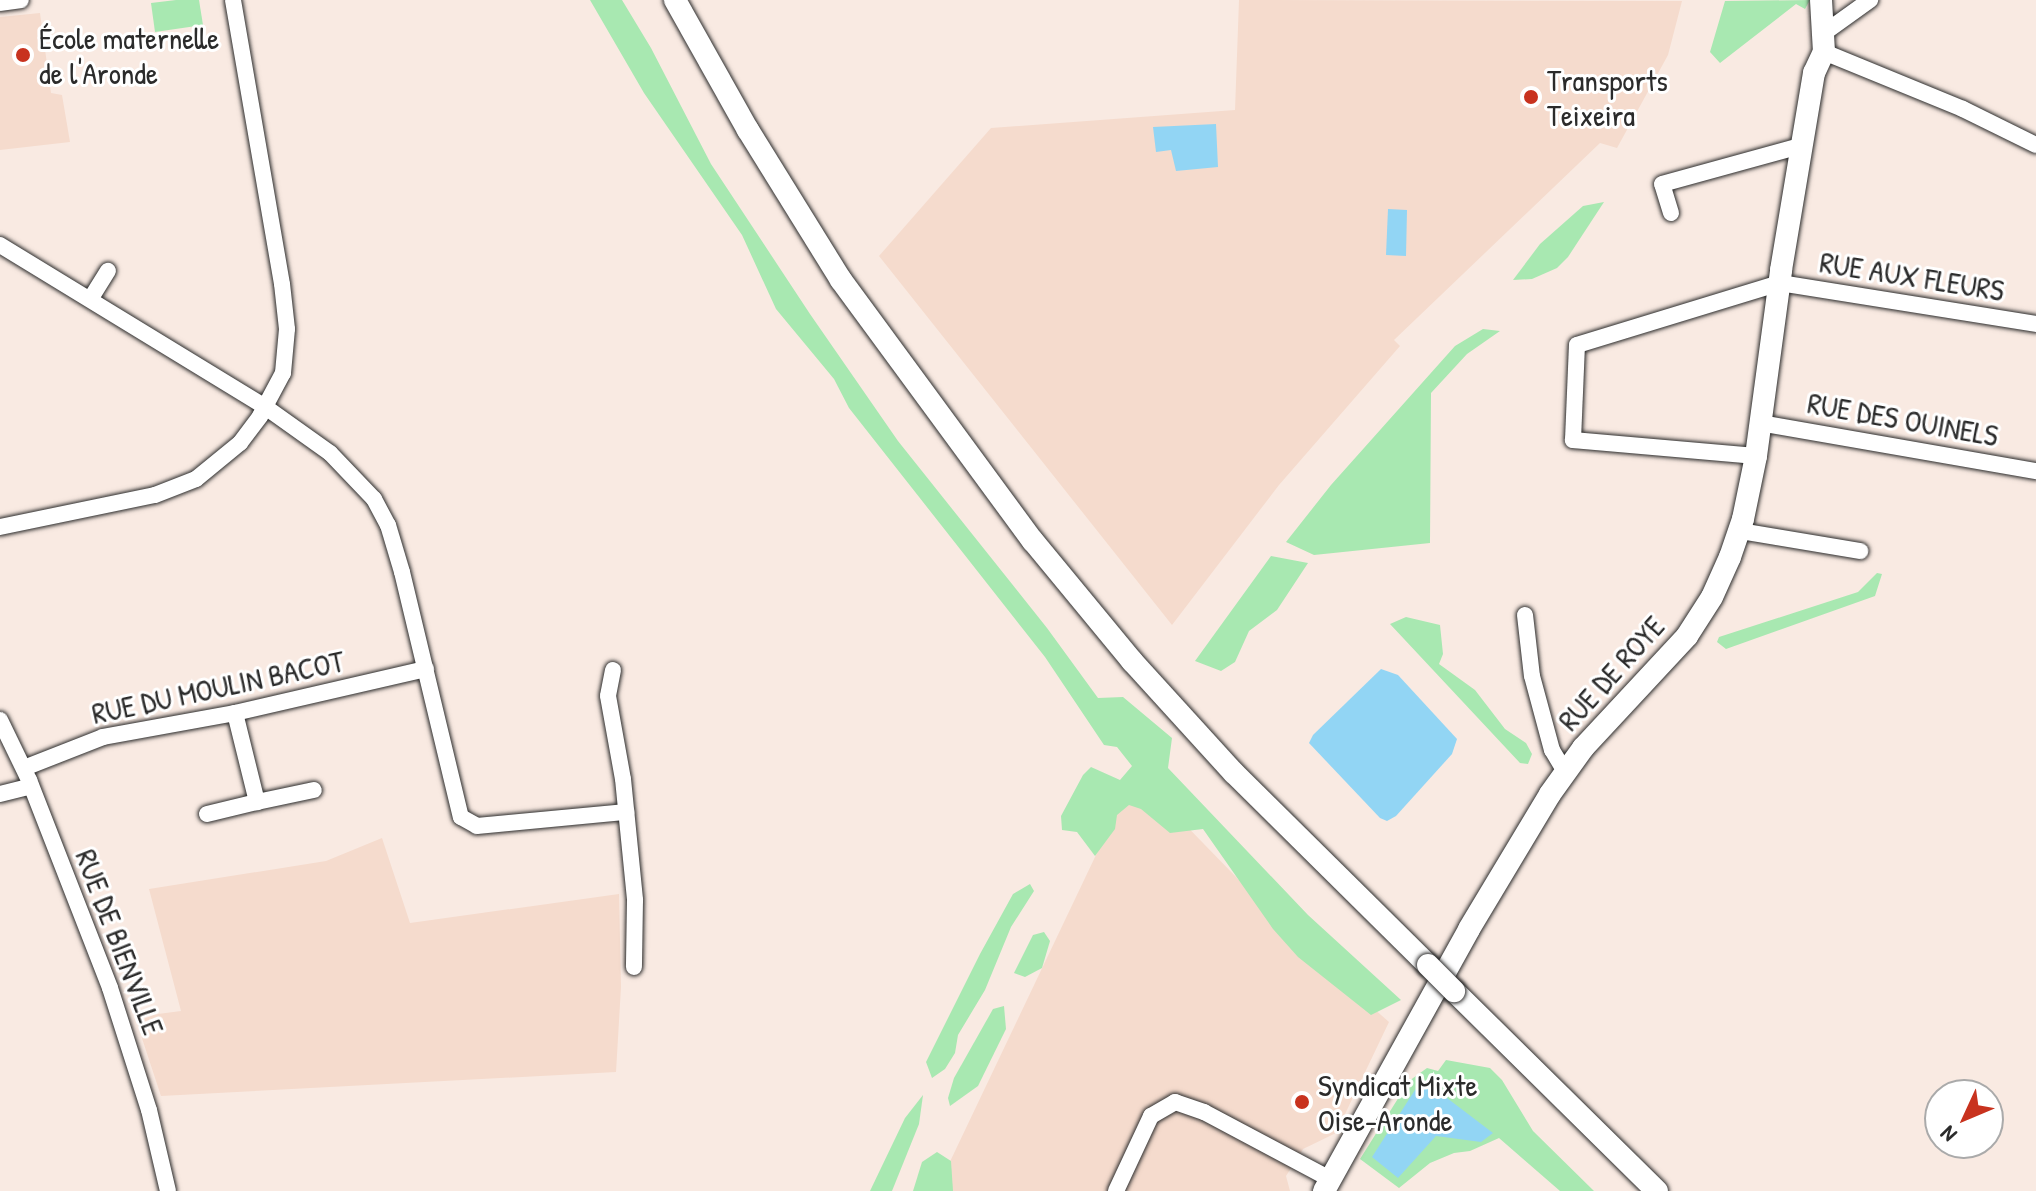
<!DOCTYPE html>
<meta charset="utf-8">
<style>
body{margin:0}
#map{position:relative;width:2036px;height:1191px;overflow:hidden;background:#f9eae2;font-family:"Patrick Hand",sans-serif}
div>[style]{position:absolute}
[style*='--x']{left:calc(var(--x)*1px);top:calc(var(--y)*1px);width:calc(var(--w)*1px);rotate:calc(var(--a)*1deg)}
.built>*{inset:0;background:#f5dbcd}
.green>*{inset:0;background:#a8e8b1}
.water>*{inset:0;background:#92d5f4}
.roads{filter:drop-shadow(0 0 2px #2b2b2b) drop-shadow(0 0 2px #2b2b2b)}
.minor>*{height:16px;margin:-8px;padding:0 8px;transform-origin:8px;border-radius:8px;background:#fff}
.major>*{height:22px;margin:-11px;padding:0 11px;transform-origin:11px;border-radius:11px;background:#fff}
.bridges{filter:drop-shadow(0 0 2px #2b2b2b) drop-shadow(0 0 2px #2b2b2b)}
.major-bridge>*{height:22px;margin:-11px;padding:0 11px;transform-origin:11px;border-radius:11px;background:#fff}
.dots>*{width:22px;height:22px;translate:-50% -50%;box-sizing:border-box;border:4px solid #fff;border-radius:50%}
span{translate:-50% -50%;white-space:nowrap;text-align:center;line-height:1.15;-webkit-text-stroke:6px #fff;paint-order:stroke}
.poi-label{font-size:30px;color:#2b2b2b}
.left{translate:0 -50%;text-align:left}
.street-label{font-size:30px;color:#2b2b2b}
.north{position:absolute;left:1924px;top:1079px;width:80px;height:80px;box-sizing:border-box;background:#fff;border:2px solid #aaa;border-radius:50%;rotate:226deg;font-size:22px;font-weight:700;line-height:32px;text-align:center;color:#2b2b2b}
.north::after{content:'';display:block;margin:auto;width:28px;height:36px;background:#c8321e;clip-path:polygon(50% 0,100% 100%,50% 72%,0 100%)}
</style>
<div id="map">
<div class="built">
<div style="clip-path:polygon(1239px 0,1682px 1px,1668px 55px,1617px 148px,1600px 143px,1394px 340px,1400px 346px,1279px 485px,1172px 625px,879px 256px,991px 128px,1235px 110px)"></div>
<div style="clip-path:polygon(40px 13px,51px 93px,62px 95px,70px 142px,0 150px,0 17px)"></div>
<div style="clip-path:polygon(1135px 773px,1305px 948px,1389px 1022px,1336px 1133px,1303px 1149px,1286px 1176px,1290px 1191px,936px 1191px)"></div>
<div style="clip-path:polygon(382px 838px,410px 923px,619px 894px,621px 987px,616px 1072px,161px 1096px,135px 1017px,181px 1011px,149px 889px,326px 861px)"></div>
</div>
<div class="green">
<div style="clip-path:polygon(176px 0,199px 0,203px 25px,155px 32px,151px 3px)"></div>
<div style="clip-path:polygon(590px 0,622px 0,651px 48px,711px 164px,810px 314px,898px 441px,1047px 628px,1098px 698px,1123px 697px,1172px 738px,1168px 768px,1308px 915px,1401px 1000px,1371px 1015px,1298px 957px,1273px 929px,1203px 829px,1170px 833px,1141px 809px,1129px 805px,1117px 815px,1115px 829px,1095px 856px,1077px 832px,1062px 830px,1061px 816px,1083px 775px,1091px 767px,1120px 780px,1132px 766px,1117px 747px,1104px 745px,1045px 657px,849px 408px,834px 379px,776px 309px,742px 235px,644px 93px)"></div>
<div style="clip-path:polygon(1810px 0,1805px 9px,1796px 4px,1720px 63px,1710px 52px,1725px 1px)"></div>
<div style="clip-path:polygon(1604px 202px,1568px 257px,1557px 268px,1532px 279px,1513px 280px,1540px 244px,1583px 206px)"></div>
<div style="clip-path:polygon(1483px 329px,1500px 331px,1467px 354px,1431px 393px,1430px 543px,1314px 555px,1286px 542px,1331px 485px,1455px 346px)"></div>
<div style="clip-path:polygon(1271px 556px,1308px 563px,1277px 610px,1249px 631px,1235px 662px,1221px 671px,1195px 661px)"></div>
<div style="clip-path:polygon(1877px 573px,1882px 574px,1875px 596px,1726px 649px,1717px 642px,1719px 637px,1858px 592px)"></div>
<div style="clip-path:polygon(1406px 617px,1440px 625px,1443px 654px,1439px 664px,1475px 690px,1505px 729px,1526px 743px,1532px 754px,1528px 764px,1520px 763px,1390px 624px)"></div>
<div style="clip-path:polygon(1030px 884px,1034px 891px,1011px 927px,985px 990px,958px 1035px,955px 1053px,945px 1069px,932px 1078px,926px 1062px,980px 954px,1013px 894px)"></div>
<div style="clip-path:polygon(1044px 932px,1050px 941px,1042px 968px,1025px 977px,1014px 973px,1033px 935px)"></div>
<div style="clip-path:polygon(1004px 1006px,1006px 1029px,978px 1086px,950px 1106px,948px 1098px,954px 1078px,993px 1009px)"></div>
<div style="clip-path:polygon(1446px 1060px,1490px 1068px,1502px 1080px,1533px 1131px,1594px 1191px,1560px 1191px,1499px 1138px,1470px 1151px,1454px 1153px,1430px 1163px,1399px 1188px,1360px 1159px,1409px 1081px,1427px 1068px,1438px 1071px)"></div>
<div style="clip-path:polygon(923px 1095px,919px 1124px,892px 1191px,870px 1191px,905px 1118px)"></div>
<div style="clip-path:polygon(937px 1152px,951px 1161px,953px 1191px,913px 1191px,922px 1162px)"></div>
</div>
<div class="water">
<div style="clip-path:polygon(1216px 124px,1218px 167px,1176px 171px,1171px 150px,1156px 152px,1153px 127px)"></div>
<div style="clip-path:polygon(1388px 209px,1407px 210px,1406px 256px,1386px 255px)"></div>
<div style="clip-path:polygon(1381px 669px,1398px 675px,1457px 739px,1452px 754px,1396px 816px,1387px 821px,1380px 818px,1309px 743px,1313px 735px)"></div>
<div style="clip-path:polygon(1422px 1079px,1493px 1133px,1481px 1142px,1436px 1136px,1398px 1178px,1372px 1157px)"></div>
</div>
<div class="roads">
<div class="minor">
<div style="--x:0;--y:3;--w:21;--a:-8"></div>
<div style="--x:1824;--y:33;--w:57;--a:-35.7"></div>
<div style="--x:1824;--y:52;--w:150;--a:22.3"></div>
<div style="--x:1963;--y:109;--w:81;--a:26.3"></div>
<div style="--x:1671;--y:213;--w:30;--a:-107"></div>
<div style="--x:1662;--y:184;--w:147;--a:-15.4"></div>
<div style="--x:0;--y:245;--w:309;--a:31.4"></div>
<div style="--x:264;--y:406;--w:81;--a:35.5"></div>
<div style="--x:330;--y:453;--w:64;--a:46.3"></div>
<div style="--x:374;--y:499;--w:30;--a:62"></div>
<div style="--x:388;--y:525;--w:49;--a:73.4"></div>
<div style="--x:402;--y:572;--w:252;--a:76.5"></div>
<div style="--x:461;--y:817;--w:18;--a:29"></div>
<div style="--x:477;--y:826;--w:150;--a:-5.4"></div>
<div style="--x:91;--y:298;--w:32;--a:-58"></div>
<div style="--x:1760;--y:423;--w:280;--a:9.9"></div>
<div style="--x:1756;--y:456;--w:184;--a:-175"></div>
<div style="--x:1573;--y:440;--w:95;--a:-87.6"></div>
<div style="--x:1577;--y:345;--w:212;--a:-17"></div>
<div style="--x:1780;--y:283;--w:259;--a:9.1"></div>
<div style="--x:0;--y:527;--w:158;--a:-11.7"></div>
<div style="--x:155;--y:495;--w:44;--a:-21.3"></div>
<div style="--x:196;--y:479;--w:57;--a:-39.3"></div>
<div style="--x:240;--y:443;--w:34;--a:-53"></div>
<div style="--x:260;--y:416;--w:49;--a:-61.9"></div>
<div style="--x:283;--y:373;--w:44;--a:-84.8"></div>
<div style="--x:287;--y:329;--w:45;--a:-96.3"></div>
<div style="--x:282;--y:284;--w:288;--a:-99.8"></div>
<div style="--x:1740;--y:531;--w:122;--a:9.5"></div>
<div style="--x:1525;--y:615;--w:61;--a:83.5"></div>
<div style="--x:1532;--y:676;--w:77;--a:74.9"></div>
<div style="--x:1552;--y:750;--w:26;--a:59"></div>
<div style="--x:613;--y:670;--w:26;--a:101"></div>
<div style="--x:608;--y:696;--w:84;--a:79.8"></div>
<div style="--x:623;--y:779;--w:122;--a:84.3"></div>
<div style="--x:635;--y:900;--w:67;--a:90.9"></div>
<div style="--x:235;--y:713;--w:92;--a:76.1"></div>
<div style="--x:257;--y:802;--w:58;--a:-11.9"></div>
<div style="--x:0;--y:720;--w:67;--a:64.2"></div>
<div style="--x:29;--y:780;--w:223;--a:68.7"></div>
<div style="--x:110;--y:988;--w:128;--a:72.3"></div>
<div style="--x:149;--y:1110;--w:83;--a:76.8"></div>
<div style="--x:24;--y:768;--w:85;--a:-21.4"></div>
<div style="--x:103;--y:737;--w:134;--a:-10.3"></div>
<div style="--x:235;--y:713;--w:196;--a:-13"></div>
<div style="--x:0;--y:794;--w:32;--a:-14"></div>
<div style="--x:207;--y:814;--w:51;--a:-13.5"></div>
<div style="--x:1116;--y:1191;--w:83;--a:-65"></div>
<div style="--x:1151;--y:1116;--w:28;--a:-30"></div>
<div style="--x:1175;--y:1102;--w:31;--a:19"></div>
<div style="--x:1204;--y:1112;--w:143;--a:28"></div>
</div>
<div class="major">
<div style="--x:675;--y:0;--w:149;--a:60.7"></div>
<div style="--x:748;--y:130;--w:176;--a:58.2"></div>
<div style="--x:841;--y:280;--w:324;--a:53.7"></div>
<div style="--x:1033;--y:541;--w:156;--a:50.5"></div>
<div style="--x:1132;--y:661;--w:151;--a:47.7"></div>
<div style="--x:1234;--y:773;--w:273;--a:44.7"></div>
<div style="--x:1454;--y:991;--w:285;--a:44.6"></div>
<div style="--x:1324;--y:1191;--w:299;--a:-61"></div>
<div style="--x:1469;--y:929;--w:157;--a:-59"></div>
<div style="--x:1550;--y:794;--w:57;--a:-54.3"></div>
<div style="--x:1583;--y:748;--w:153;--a:-47.1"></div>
<div style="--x:1687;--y:636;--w:46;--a:-57.3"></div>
<div style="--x:1712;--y:597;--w:44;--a:-65.8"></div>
<div style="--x:1730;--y:557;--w:40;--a:-71.1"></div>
<div style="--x:1743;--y:519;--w:64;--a:-78.3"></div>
<div style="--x:1756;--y:456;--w:188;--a:-82.3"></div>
<div style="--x:1781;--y:270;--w:200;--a:-80.5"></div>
<div style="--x:1814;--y:73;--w:23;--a:-65"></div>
<div style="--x:1824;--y:52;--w:52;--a:-93.3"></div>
</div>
</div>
<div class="bridges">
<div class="major-bridge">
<div style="--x:1428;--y:965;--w:37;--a:45"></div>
</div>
</div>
<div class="dots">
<div style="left:23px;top:55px;background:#c8321e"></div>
<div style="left:1531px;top:97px;background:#c8321e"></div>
<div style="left:1302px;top:1102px;background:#c8321e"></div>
</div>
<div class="poi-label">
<span class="left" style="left:39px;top:55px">École maternelle<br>de l'Aronde</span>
<span class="left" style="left:1547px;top:97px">Transports<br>Teixeira</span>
<span class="left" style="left:1318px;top:1102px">Syndicat Mixte<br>Oise-Aronde</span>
</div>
<div class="street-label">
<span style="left:1912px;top:276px;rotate:9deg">RUE AUX FLEURS</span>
<span style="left:1903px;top:419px;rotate:10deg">RUE DES OUINELS</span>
<span style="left:1611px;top:673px;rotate:-48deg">RUE DE ROYE</span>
<span style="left:218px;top:687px;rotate:-12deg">RUE DU MOULIN BACOT</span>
<span style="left:120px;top:942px;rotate:69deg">RUE DE BIENVILLE</span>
</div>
<div class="north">N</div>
</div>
